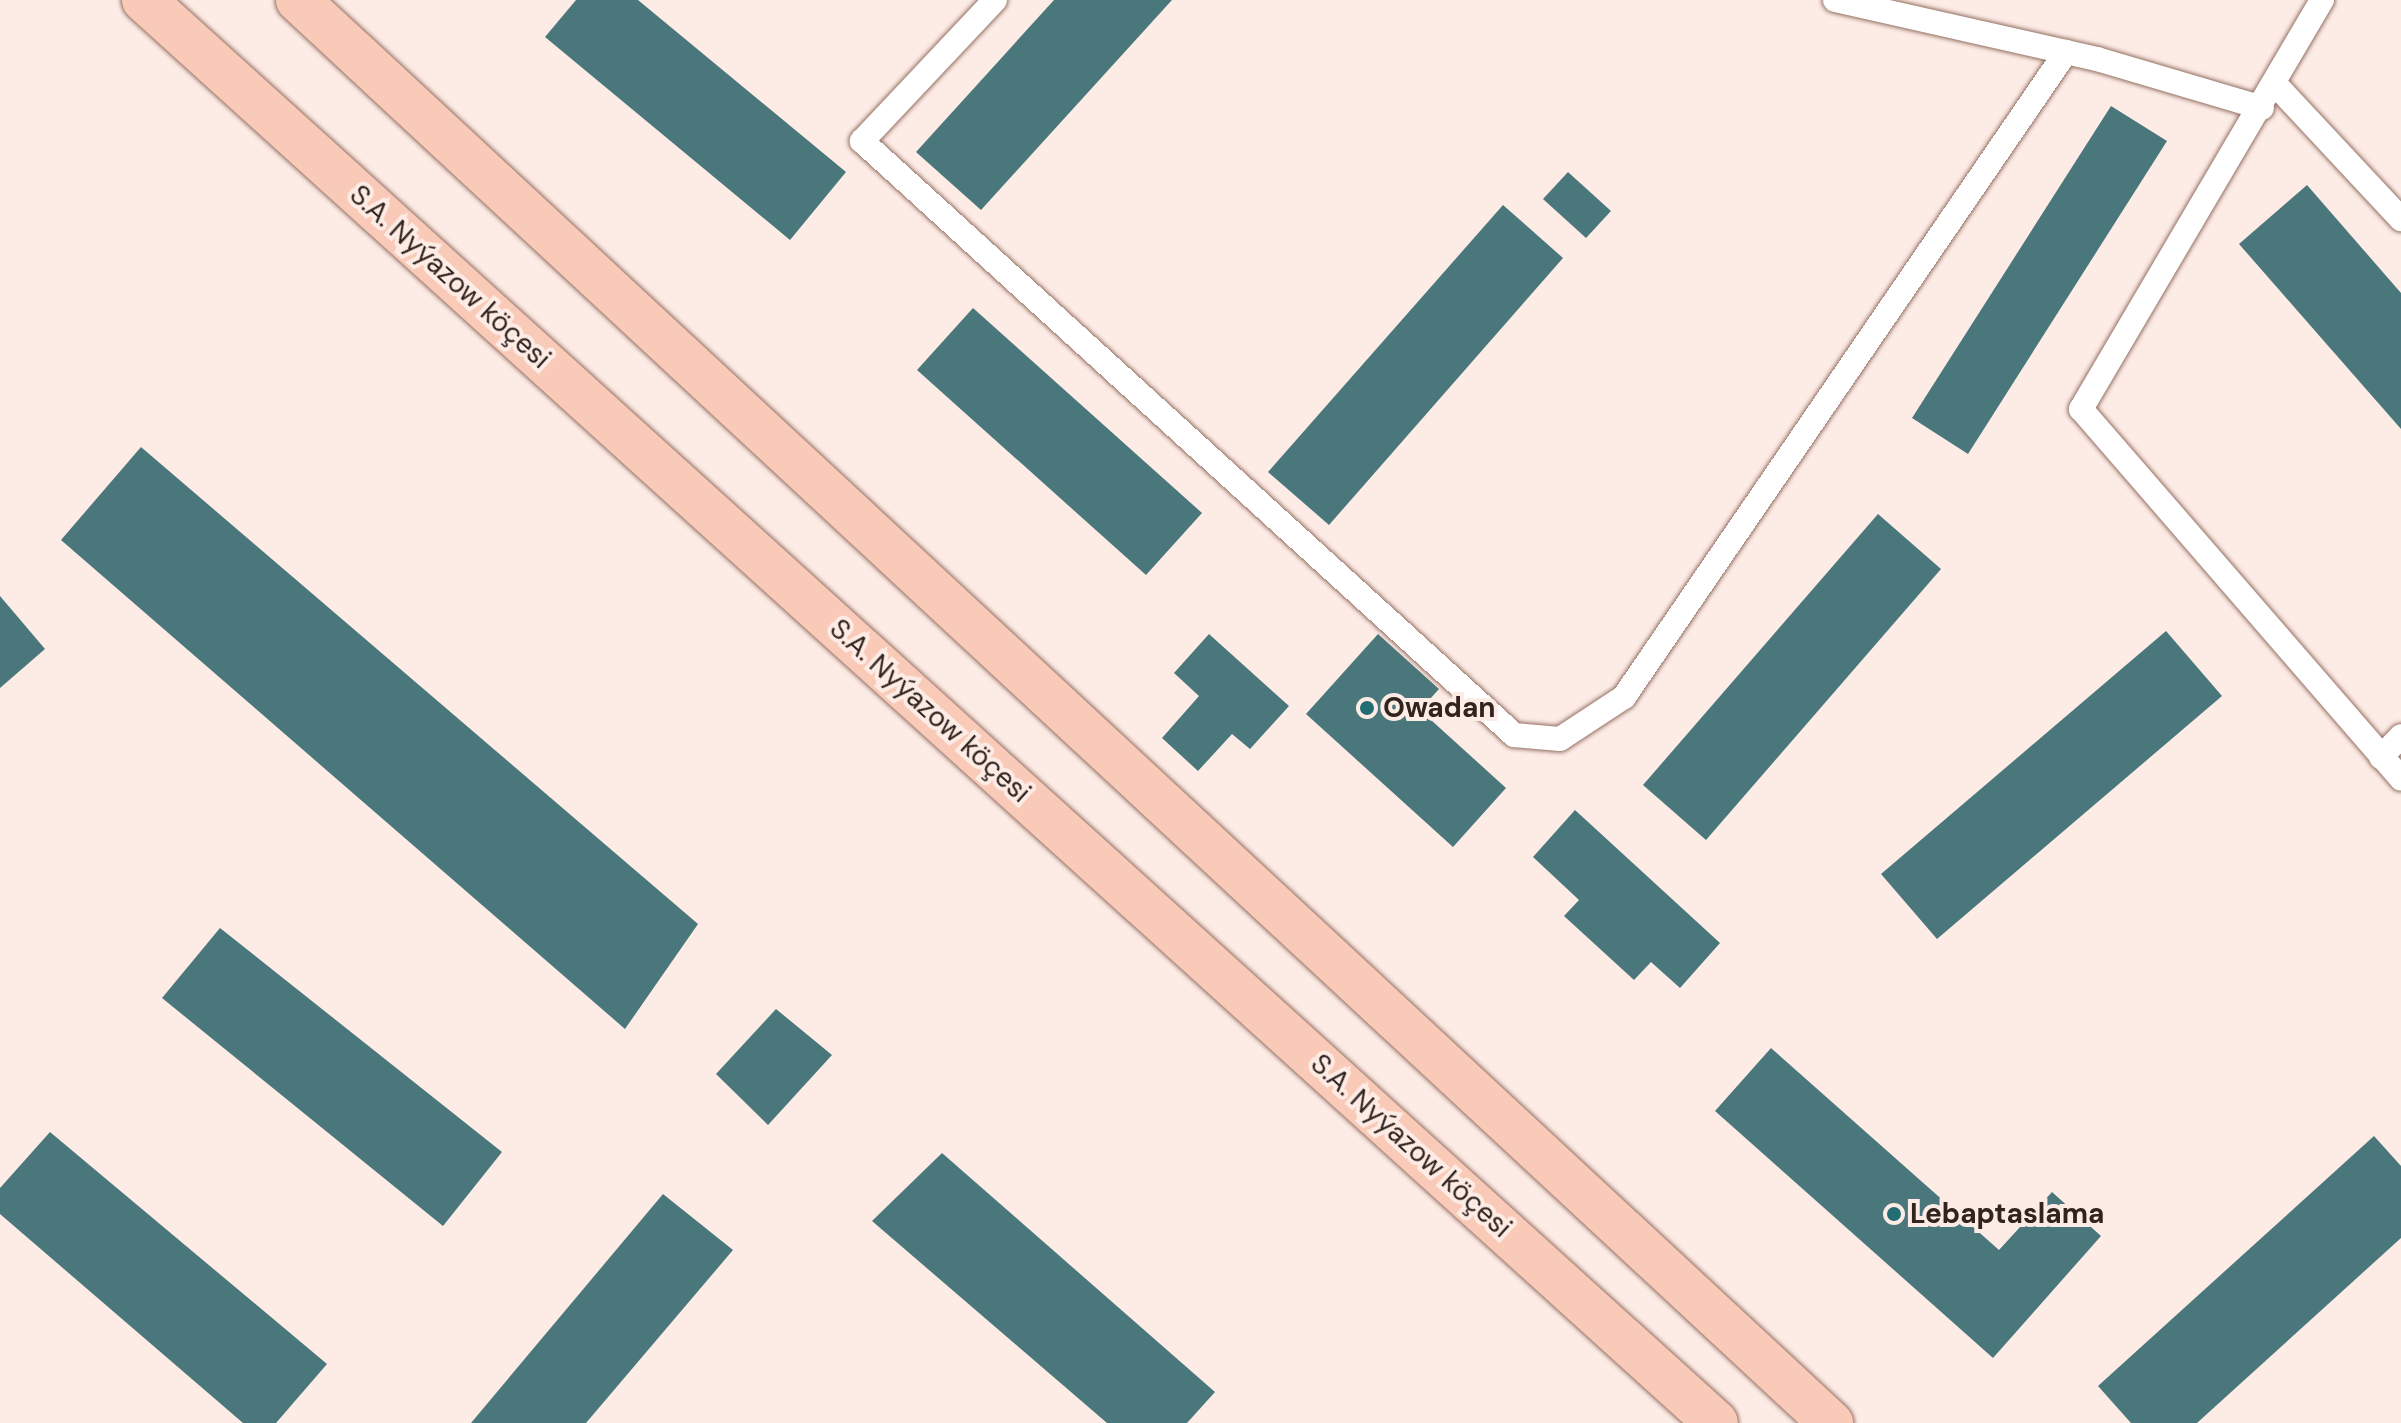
<!DOCTYPE html>
<meta charset="utf-8">
<style>
body{margin:0}
#map{position:relative;width:2401px;height:1423px;overflow:hidden;background:#fdece6;font-family:"DM Sans",sans-serif}
div>[style]{position:absolute}
[style*='--x']{left:calc(var(--x)*1px);top:calc(var(--y)*1px);width:calc(var(--w)*1px);rotate:calc(var(--a)*1deg)}
.building>*{inset:0;background:#4a777b}
.roads{filter:drop-shadow(0 0 2px #947063) drop-shadow(0 0 2px #947063)}
.lane>*{height:24px;margin:-12px;padding:0 12px;transform-origin:12px;border-radius:12px;background:#fff}
.primary>*{height:44px;margin:-22px;padding:0 22px;transform-origin:22px;border-radius:22px;background:#facab8}
.dots>*{width:22px;height:22px;translate:-50% -50%;box-sizing:border-box;border:4px solid #fdece6;border-radius:50%}
span{translate:-50% -50%;white-space:nowrap;text-align:center;line-height:1.15;-webkit-text-stroke:8px #fdece6;paint-order:stroke}
.street-label{font-size:28px;color:#31231d}
.poi-label{font-size:28px;color:#31231d;font-weight:700}
.left{translate:0 -50%;text-align:left}
</style>
<div id="map">
<div class="building">
<div style="clip-path:polygon(576px 0,638px 0,846px 172px,790px 240px,545px 37px)"></div>
<div style="clip-path:polygon(1054px 0,1172px 0,981px 210px,916px 152px)"></div>
<div style="clip-path:polygon(2111px 106px,2167px 141px,1968px 454px,1912px 418px)"></div>
<div style="clip-path:polygon(1568px 172px,1611px 211px,1586px 238px,1543px 199px)"></div>
<div style="clip-path:polygon(2307px 185px,2401px 293px,2401px 429px,2239px 244px)"></div>
<div style="clip-path:polygon(1503px 205px,1563px 258px,1329px 525px,1268px 472px)"></div>
<div style="clip-path:polygon(973px 308px,1202px 513px,1146px 575px,917px 370px)"></div>
<div style="clip-path:polygon(141px 447px,698px 924px,625px 1029px,61px 540px)"></div>
<div style="clip-path:polygon(1878px 514px,1941px 569px,1706px 840px,1643px 785px)"></div>
<div style="clip-path:polygon(0 596px,45px 649px,0 688px)"></div>
<div style="clip-path:polygon(2166px 631px,2222px 696px,1937px 939px,1881px 874px)"></div>
<div style="clip-path:polygon(1209px 634px,1289px 706px,1250px 749px,1232px 734px,1198px 771px,1162px 738px,1199px 696px,1174px 673px)"></div>
<div style="clip-path:polygon(1378px 634px,1439px 689px,1420px 710px,1506px 788px,1453px 847px,1306px 714px)"></div>
<div style="clip-path:polygon(1575px 810px,1720px 943px,1680px 988px,1651px 962px,1634px 980px,1564px 916px,1579px 900px,1533px 857px)"></div>
<div style="clip-path:polygon(220px 928px,502px 1152px,443px 1226px,162px 998px)"></div>
<div style="clip-path:polygon(776px 1009px,832px 1055px,768px 1125px,716px 1074px)"></div>
<div style="clip-path:polygon(1771px 1048px,1999px 1250px,2052px 1192px,2101px 1236px,1993px 1358px,1715px 1111px)"></div>
<div style="clip-path:polygon(50px 1132px,327px 1364px,276px 1423px,243px 1423px,0 1214px,0 1188px)"></div>
<div style="clip-path:polygon(2374px 1136px,2401px 1166px,2401px 1238px,2197px 1423px,2131px 1423px,2098px 1386px)"></div>
<div style="clip-path:polygon(942px 1153px,1215px 1392px,1187px 1423px,1107px 1423px,872px 1221px)"></div>
<div style="clip-path:polygon(663px 1194px,733px 1250px,586px 1423px,471px 1423px)"></div>
</div>
<div class="roads">
<div class="lane">
<div style="--x:995;--y:0;--w:194;--a:133.3"></div>
<div style="--x:862;--y:141;--w:882;--a:42.33"></div>
<div style="--x:1514;--y:735;--w:46;--a:5"></div>
<div style="--x:1560;--y:739;--w:77;--a:-33.3"></div>
<div style="--x:1624;--y:697;--w:782;--a:-55.58"></div>
<div style="--x:1835;--y:0;--w:269;--a:12.7"></div>
<div style="--x:2097;--y:59;--w:172;--a:16.5"></div>
<div style="--x:2322;--y:0;--w:475;--a:120.5"></div>
<div style="--x:2081;--y:409;--w:489;--a:49.1"></div>
<div style="--x:2275;--y:84;--w:185;--a:47"></div>
<div style="--x:2381;--y:757;--w:29;--a:-46"></div>
</div>
<div class="primary">
<div style="--x:144;--y:0;--w:2120;--a:42.15"></div>
<div style="--x:298;--y:0;--w:2092;--a:42.87"></div>
</div>
</div>
<div class="dots">
<div style="left:1367px;top:708px;background:#226d74"></div>
<div style="left:1894px;top:1214px;background:#226d74"></div>
</div>
<div class="street-label">
<span style="left:450px;top:277px;rotate:42deg">S.A. Nyýazow köçesi</span>
<span style="left:930px;top:711px;rotate:42deg">S.A. Nyýazow köçesi</span>
<span style="left:1411px;top:1146px;rotate:42deg">S.A. Nyýazow köçesi</span>
</div>
<div class="poi-label">
<span class="left" style="left:1383px;top:708px">Owadan</span>
<span class="left" style="left:1910px;top:1214px">Lebaptaslama</span>
</div>
</div>
